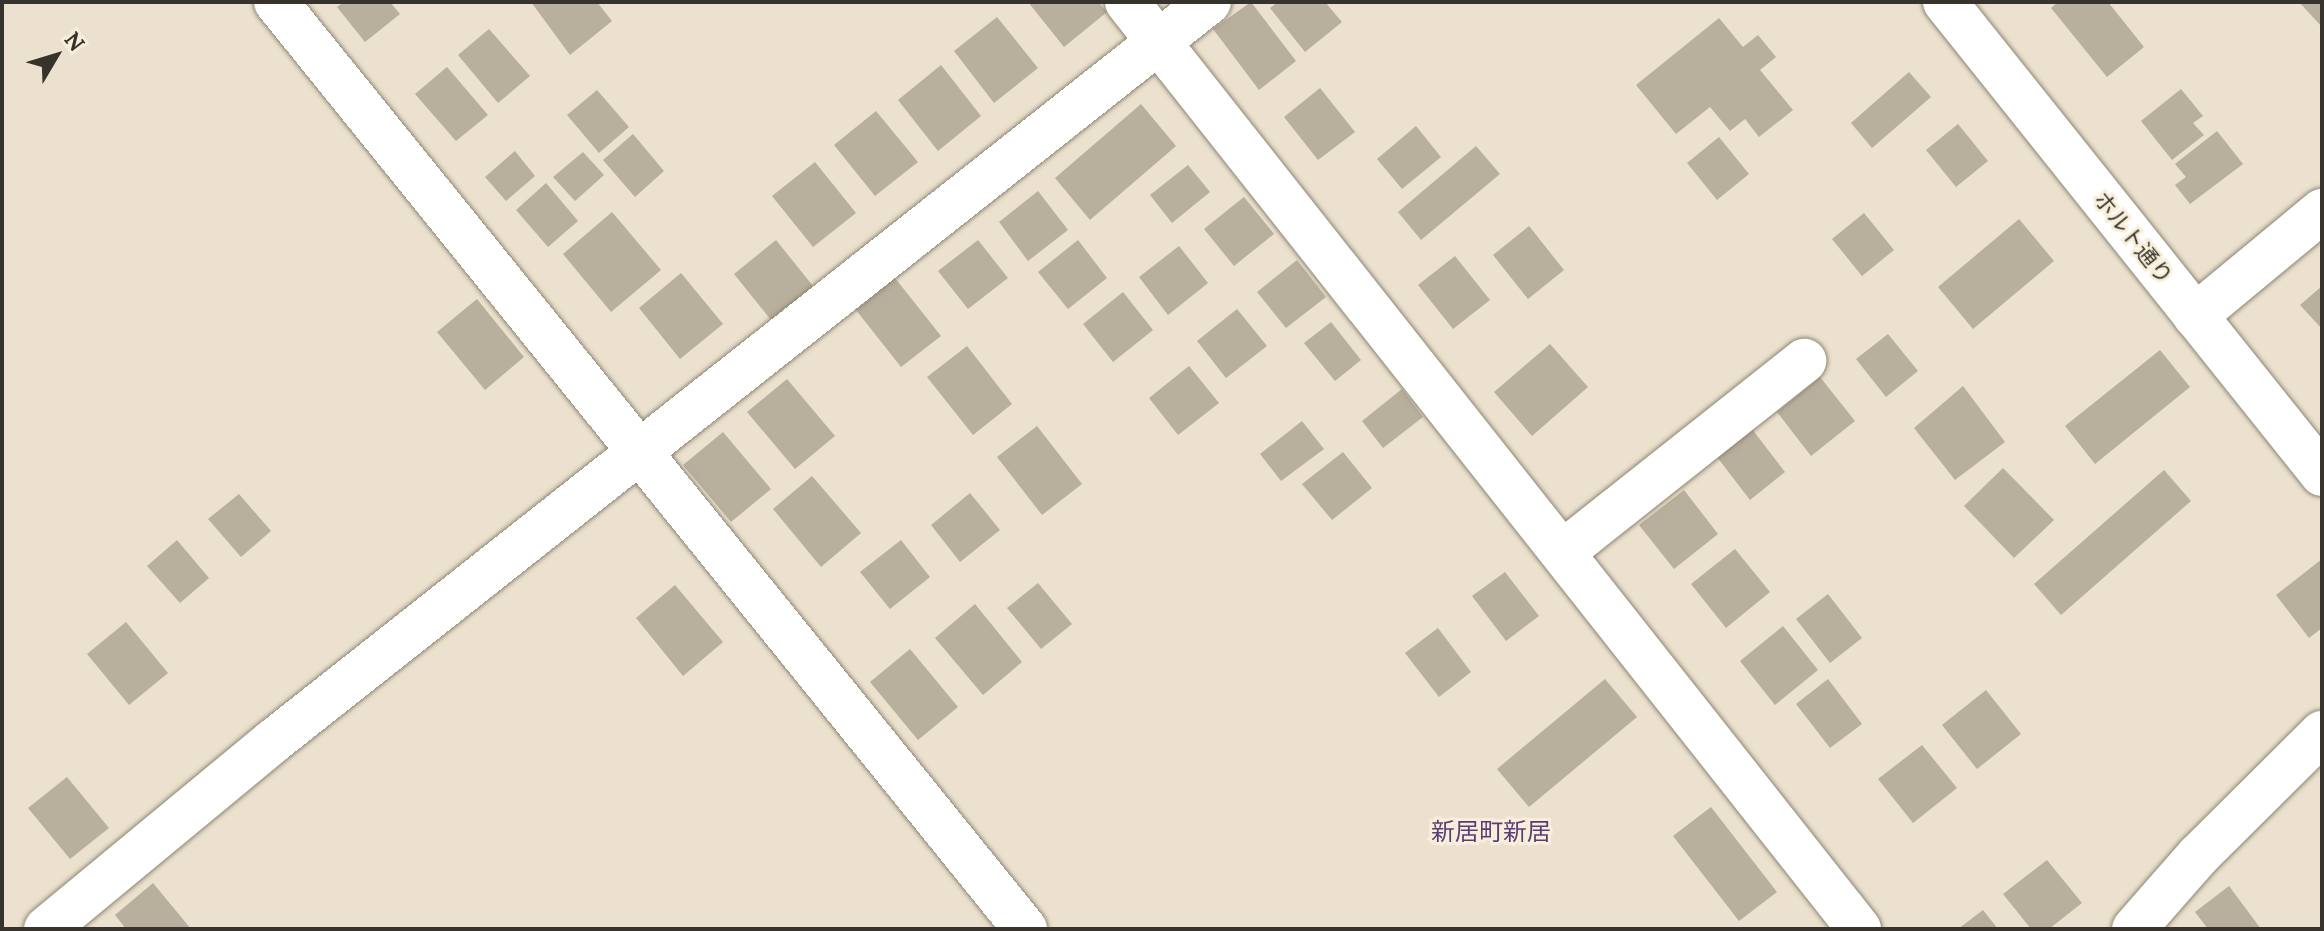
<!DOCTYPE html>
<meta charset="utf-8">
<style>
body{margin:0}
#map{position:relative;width:2324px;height:931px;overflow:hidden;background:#ebe1ce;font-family:Lora,"Noto Sans JP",serif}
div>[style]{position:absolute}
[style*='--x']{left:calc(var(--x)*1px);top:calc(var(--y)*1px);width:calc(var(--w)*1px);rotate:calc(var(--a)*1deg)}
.building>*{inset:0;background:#b8af9c}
.roads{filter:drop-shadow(0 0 2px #8d8573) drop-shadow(0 0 2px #8d8573)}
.street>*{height:44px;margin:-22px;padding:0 22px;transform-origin:22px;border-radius:22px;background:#fff}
.secondary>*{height:44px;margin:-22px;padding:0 22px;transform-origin:22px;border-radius:22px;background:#fff}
span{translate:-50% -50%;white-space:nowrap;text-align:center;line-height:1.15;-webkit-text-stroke:6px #f8efdb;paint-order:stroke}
.street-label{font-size:22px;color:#37332c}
.neighbourhood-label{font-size:24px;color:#583c78}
.frame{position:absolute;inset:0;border:4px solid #37332c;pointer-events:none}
.north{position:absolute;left:16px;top:16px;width:80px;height:80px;-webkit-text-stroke:6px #f8efdb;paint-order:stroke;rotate:52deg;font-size:22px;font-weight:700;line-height:32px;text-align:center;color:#37332c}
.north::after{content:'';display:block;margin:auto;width:28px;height:36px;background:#37332c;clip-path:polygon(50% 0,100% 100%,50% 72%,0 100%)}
</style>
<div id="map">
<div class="building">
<div style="clip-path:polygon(344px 2px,390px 2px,400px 14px,365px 42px,337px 7px)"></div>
<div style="clip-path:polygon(531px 2px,597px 2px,612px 21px,570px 55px)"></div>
<div style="clip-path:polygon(1028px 2px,1098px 2px,1107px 12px,1064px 47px)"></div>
<div style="clip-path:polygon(1251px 2px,1296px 61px,1259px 90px,1213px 29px)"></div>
<div style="clip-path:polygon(1278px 2px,1325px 2px,1342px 22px,1305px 52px,1270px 8px)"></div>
<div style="clip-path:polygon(2058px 2px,2108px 2px,2144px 47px,2107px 77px,2051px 8px)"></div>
<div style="clip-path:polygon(2299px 2px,2322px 2px,2322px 27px)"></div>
<div style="clip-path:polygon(997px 17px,1038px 68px,994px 103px,954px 51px)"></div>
<div style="clip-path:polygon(1719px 18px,1743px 47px,1758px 35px,1776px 57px,1760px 70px,1793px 110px,1759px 137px,1745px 119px,1730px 131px,1710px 107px,1676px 134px,1636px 85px)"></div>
<div style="clip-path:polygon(489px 29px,530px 76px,498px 103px,458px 55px)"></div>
<div style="clip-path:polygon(941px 65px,981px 116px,938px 151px,898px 100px)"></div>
<div style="clip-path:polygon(447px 67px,488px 115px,456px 141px,415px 94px)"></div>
<div style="clip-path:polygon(1909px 72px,1931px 97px,1872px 148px,1851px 123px)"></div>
<div style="clip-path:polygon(1320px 88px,1355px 132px,1318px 160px,1284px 117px)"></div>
<div style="clip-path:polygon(2181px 89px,2203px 116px,2193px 123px,2204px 135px,2172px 160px,2141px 121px)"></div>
<div style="clip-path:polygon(597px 90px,629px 127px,599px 153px,567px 115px)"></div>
<div style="clip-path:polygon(1141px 104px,1176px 146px,1090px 220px,1055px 178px)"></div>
<div style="clip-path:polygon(876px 111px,918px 162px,875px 196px,834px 145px)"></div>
<div style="clip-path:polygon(1958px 124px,1988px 161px,1956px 187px,1926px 150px)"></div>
<div style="clip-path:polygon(1416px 126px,1441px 157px,1402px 189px,1377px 159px)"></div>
<div style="clip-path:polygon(2217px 131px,2243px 164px,2190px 204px,2175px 185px,2186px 177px,2175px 164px)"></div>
<div style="clip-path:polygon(633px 134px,664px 171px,635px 197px,603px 160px)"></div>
<div style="clip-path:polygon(1719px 137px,1749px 174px,1717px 200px,1687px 163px)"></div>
<div style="clip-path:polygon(1476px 146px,1500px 174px,1421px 240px,1398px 212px)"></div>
<div style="clip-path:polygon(515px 151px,535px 176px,506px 201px,485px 177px)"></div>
<div style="clip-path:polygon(583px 152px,604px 175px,575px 201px,553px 177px)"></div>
<div style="clip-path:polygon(815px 162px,856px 213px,813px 247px,772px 196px)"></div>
<div style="clip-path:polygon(1188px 165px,1210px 192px,1172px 223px,1150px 195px)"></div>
<div style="clip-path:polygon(546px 183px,578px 221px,548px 247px,516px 210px)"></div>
<div style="clip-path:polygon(1038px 191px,1068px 230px,1028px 261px,999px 222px)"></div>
<div style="clip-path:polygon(1244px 197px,1274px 234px,1234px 266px,1204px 229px)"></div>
<div style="clip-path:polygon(612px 212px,661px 270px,611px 312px,563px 254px)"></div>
<div style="clip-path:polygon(1864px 213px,1894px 250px,1862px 276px,1832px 239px)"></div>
<div style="clip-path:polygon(2019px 219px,2054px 261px,1973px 329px,1938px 287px)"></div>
<div style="clip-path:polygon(1529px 226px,1564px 270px,1528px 299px,1493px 255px)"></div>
<div style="clip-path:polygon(776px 240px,817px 291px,775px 325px,734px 274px)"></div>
<div style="clip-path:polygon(978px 240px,1008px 278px,968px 309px,938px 271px)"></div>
<div style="clip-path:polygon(1078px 240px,1107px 278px,1068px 309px,1038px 272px)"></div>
<div style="clip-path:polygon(1179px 246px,1208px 283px,1168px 315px,1139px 277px)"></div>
<div style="clip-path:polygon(1455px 256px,1490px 300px,1453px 329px,1418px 285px)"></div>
<div style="clip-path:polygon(1297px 260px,1326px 297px,1286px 328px,1257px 292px)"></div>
<div style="clip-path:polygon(681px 273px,723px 324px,680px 359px,639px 308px)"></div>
<div style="clip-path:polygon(895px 278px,941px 336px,901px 367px,856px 310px)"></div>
<div style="clip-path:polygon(2322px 286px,2322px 329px,2300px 305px)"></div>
<div style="clip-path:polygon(1123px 292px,1153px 330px,1113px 362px,1083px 324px)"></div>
<div style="clip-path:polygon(477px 299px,524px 357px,485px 390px,437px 332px)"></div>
<div style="clip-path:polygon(1237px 309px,1267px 346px,1226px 378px,1197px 341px)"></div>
<div style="clip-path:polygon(1331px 322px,1361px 360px,1335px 381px,1304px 343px)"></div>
<div style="clip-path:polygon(1888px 334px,1918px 371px,1886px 397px,1856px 359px)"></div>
<div style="clip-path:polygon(1550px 344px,1588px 387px,1532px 436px,1494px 392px)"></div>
<div style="clip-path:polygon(967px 346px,1012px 404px,973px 435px,927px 377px)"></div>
<div style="clip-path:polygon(2160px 350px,2190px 387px,2095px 464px,2065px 426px)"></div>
<div style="clip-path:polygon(1189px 366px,1219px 403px,1178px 435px,1149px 398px)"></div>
<div style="clip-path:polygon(1820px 377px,1855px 421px,1811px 456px,1777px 412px)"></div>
<div style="clip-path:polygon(787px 379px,835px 436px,795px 469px,747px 412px)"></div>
<div style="clip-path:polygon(1963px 386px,2005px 442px,1955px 480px,1914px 428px)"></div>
<div style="clip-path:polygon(1402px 389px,1423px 417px,1383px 448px,1362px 421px)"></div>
<div style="clip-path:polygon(1302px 421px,1324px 449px,1281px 481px,1260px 454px)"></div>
<div style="clip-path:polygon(1037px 426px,1082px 484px,1042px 515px,997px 457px)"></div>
<div style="clip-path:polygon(1752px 429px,1785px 472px,1750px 500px,1717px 457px)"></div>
<div style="clip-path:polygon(723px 432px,771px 489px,731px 522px,683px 465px)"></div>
<div style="clip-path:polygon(1343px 452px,1372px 488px,1332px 520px,1302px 484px)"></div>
<div style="clip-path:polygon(2003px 468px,2054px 520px,2014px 558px,1964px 506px)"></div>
<div style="clip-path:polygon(2164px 470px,2191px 501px,2061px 615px,2034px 584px)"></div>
<div style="clip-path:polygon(812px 476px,861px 533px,821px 567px,773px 509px)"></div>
<div style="clip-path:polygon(1684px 490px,1718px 534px,1674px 569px,1639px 525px)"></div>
<div style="clip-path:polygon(970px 493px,1000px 530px,960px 562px,931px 525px)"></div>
<div style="clip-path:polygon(239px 494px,271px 531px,241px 557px,208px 519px)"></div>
<div style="clip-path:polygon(177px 540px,209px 578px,180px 603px,147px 566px)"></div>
<div style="clip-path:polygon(901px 540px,930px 577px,890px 609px,860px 572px)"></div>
<div style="clip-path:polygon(1735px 549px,1770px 592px,1726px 628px,1691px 584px)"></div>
<div style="clip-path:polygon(2322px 559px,2322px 628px,2309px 638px,2276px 595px)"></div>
<div style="clip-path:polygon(1505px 572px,1539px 616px,1506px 641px,1472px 596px)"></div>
<div style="clip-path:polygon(1038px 583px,1072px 624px,1041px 649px,1007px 608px)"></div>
<div style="clip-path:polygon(675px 585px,723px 642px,683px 676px,636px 618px)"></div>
<div style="clip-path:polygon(1828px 594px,1862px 638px,1830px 663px,1796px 619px)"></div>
<div style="clip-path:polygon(975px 604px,1022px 662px,983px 695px,935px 638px)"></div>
<div style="clip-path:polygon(126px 622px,168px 673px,129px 705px,87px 654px)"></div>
<div style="clip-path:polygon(1783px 626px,1818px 670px,1775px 705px,1740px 661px)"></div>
<div style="clip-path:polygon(1438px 628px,1471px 672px,1439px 697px,1405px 653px)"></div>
<div style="clip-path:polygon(910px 649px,958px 707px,918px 740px,870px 682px)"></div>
<div style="clip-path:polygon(1605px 679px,1637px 717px,1529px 807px,1497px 769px)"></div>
<div style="clip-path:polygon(1828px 679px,1862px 724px,1830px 748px,1796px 704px)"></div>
<div style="clip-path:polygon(1986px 690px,2021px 734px,1977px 769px,1942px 725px)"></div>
<div style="clip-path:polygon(1922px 745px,1957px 788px,1913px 823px,1878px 779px)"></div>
<div style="clip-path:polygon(67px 777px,109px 828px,70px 859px,28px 808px)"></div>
<div style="clip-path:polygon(1711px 807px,1777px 892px,1739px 921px,1673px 836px)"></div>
<div style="clip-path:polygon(2047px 860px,2082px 903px,2049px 929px,2031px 929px,2003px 894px)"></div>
<div style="clip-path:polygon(153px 883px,191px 929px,126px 929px,115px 915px)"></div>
<div style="clip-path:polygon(2229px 886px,2261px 929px,2208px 929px,2195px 912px)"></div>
<div style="clip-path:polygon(1983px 910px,1998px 929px,1958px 929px)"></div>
</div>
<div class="roads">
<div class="street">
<div style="--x:276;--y:2;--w:1192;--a:51.06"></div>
<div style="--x:1127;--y:2;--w:1181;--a:51.7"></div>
<div style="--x:2195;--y:316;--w:165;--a:-39.6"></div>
<div style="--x:1563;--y:552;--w:308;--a:-38.4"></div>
<div style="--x:46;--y:929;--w:293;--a:-39.6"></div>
<div style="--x:272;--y:742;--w:1194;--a:-38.3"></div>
</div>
<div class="secondary">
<div style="--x:1945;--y:2;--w:604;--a:51.38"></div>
<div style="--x:2134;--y:929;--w:97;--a:-48.8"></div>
<div style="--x:2198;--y:856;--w:175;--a:-44.8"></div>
</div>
</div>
<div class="street-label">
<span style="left:2133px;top:238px;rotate:51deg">ホルト通り</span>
</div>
<div class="neighbourhood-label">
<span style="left:1491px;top:832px">新居町新居</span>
</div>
<div class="frame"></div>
<div class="north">N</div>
</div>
